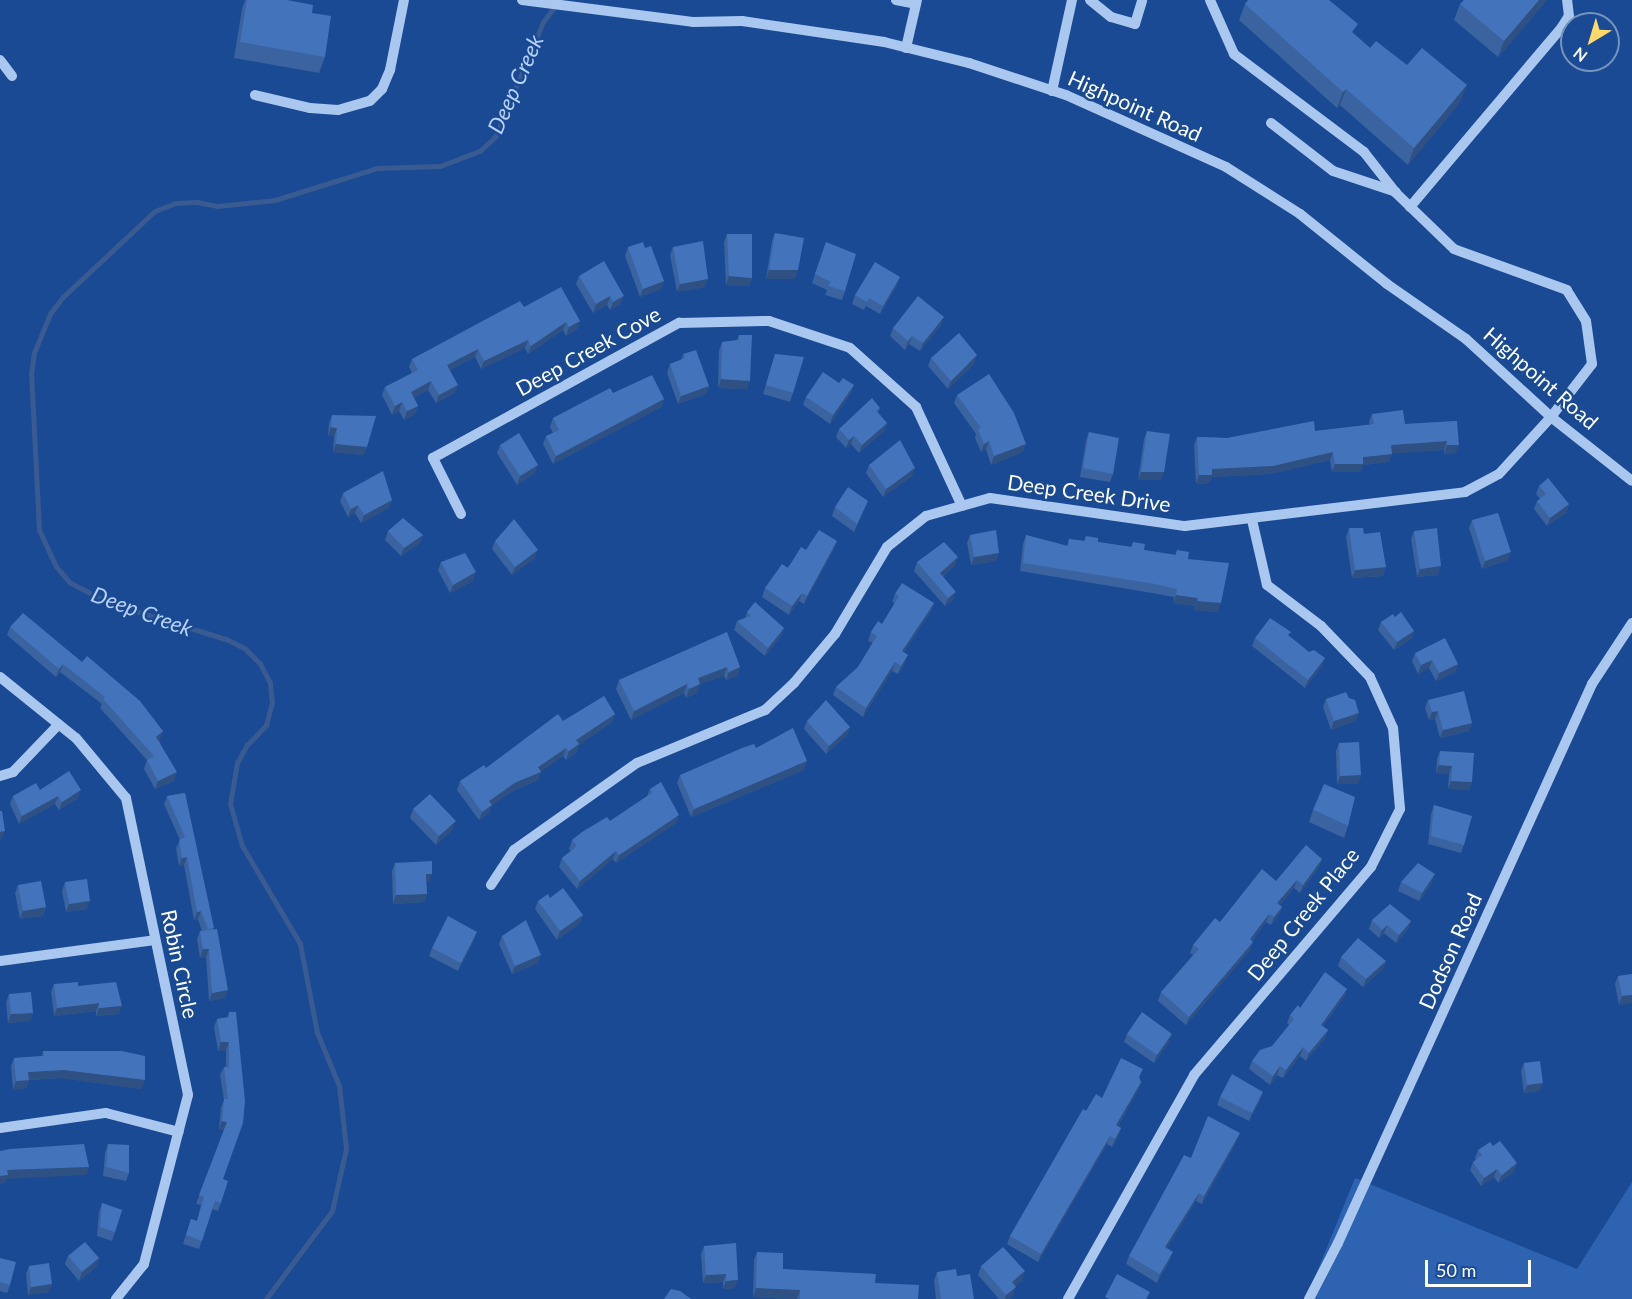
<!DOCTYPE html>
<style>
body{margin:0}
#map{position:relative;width:1632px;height:1299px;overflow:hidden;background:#1a4a93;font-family:Lato,sans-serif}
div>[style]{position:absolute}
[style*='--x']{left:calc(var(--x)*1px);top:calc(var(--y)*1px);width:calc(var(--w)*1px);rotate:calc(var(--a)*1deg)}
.green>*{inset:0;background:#2d63b1}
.stream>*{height:4.5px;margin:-2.25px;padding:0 2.25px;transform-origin:2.25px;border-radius:2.25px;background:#395b91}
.minor>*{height:10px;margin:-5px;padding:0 5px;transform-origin:5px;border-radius:5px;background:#aac7ef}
.wall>*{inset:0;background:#3a63a0}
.shaded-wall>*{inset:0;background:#2f5082}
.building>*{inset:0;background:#4373ba}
span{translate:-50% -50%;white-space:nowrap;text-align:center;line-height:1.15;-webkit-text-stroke:5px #1a4a93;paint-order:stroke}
.street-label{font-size:21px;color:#fff}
.water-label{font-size:22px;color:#b7d1f6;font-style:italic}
.north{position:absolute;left:1560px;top:12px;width:60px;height:60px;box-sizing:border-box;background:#1a4a93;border:2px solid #7692be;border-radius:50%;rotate:218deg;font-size:16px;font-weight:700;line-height:24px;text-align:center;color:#fff}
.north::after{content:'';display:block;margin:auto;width:21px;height:27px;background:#ffda69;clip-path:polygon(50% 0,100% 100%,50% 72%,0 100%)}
.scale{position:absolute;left:1425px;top:1260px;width:106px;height:27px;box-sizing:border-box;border:3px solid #fff;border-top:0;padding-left:8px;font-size:18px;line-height:21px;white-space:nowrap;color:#fff;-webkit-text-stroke:4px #1a4a93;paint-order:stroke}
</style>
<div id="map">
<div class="green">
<div style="clip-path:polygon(1355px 1178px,1577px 1269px,1632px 1182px,1632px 1299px,1306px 1299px)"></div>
</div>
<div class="stream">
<div style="--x:266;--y:1299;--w:110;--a:-53.1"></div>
<div style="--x:332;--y:1211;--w:64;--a:-77.3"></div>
<div style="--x:346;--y:1149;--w:63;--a:-96.3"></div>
<div style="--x:339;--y:1086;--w:57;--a:-112.5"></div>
<div style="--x:317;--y:1033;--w:91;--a:-100.8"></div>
<div style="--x:300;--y:944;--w:114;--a:-120.6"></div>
<div style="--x:242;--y:846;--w:44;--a:-105.9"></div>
<div style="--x:230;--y:804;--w:42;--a:-80.3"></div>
<div style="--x:237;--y:763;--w:21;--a:-61"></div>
<div style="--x:247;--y:745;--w:28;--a:-46"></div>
<div style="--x:266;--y:725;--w:23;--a:-75"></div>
<div style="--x:272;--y:703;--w:20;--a:-96"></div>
<div style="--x:270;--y:683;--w:21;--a:-118"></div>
<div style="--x:260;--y:664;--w:21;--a:-135"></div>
<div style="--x:245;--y:649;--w:20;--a:-153"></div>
<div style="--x:227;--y:640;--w:125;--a:-162.7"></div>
<div style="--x:108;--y:603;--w:43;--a:-152.2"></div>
<div style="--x:70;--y:583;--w:21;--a:-131"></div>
<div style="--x:56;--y:567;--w:41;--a:-114.7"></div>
<div style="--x:39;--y:530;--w:156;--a:-92.9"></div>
<div style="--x:31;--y:374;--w:21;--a:-82"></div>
<div style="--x:34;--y:353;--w:42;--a:-67.7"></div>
<div style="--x:50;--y:314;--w:21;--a:-53"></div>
<div style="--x:63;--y:297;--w:126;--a:-43.1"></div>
<div style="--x:155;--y:211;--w:22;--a:-21"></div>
<div style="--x:176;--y:203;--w:21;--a:-3"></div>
<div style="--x:197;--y:202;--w:21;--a:11"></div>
<div style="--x:218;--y:206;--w:57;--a:-6"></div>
<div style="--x:275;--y:200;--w:108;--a:-17.3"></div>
<div style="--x:378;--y:168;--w:62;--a:-1.8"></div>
<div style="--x:440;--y:166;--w:43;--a:-20.6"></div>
<div style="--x:480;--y:151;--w:21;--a:-43"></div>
<div style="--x:495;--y:137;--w:125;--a:-67.3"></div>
<div style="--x:543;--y:22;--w:20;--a:-53"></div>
</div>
<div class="minor">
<div style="--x:522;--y:0;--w:172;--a:7.3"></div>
<div style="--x:693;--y:22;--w:49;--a:-1.2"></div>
<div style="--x:742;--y:21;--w:144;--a:8.4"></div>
<div style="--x:884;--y:42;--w:88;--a:13.9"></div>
<div style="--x:969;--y:63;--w:102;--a:18.3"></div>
<div style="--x:1066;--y:95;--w:175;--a:24.2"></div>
<div style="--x:1226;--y:167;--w:88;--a:32.4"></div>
<div style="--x:1300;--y:214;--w:112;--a:38.8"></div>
<div style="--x:1387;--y:284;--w:96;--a:34.8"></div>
<div style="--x:1466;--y:339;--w:115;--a:42.5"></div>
<div style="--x:1551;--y:417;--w:103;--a:38.3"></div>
<div style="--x:896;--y:0;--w:20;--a:11"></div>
<div style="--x:1090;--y:0;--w:27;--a:39"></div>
<div style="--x:1111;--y:17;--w:25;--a:16"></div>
<div style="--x:1135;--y:24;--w:24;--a:-73"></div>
<div style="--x:906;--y:48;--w:49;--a:-77.1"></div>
<div style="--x:0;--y:60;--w:20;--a:53"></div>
<div style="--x:1052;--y:91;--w:93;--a:-77.6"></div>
<div style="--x:255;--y:95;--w:57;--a:13.3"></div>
<div style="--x:310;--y:108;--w:28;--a:4"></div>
<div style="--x:338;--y:110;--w:33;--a:-16"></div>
<div style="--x:370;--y:101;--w:17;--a:-45"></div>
<div style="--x:382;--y:89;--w:21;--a:-67"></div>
<div style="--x:390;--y:70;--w:71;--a:-78.7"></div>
<div style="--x:1271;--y:123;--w:78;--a:37.7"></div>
<div style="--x:1333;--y:171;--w:66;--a:18.4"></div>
<div style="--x:1410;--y:207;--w:236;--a:-49.8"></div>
<div style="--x:1562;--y:27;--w:13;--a:-58"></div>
<div style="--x:1569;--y:16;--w:16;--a:-97"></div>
<div style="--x:461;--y:514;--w:63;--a:-116.6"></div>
<div style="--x:433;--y:458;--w:281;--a:-28.8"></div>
<div style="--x:679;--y:323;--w:90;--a:-1.3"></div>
<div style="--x:769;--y:321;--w:85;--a:18.4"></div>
<div style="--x:850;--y:348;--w:89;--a:41.8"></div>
<div style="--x:916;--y:407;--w:109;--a:65.1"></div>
<div style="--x:0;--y:677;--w:97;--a:38.8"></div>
<div style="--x:76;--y:738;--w:78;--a:50.2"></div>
<div style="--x:126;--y:798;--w:303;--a:78.2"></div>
<div style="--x:188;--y:1095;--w:175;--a:104.6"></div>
<div style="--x:144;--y:1264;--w:45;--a:128.7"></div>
<div style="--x:0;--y:776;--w:14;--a:-17"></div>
<div style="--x:13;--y:772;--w:66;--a:-46.2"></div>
<div style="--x:491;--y:885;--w:42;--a:-56.7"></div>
<div style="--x:514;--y:850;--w:151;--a:-35.3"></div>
<div style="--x:637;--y:763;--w:139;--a:-22.5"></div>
<div style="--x:765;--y:710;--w:40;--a:-43"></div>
<div style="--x:794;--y:683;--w:64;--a:-50.1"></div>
<div style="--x:835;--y:634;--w:101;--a:-59.1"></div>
<div style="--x:887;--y:547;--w:50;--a:-38.5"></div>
<div style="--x:926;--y:516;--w:66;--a:-15.7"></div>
<div style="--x:990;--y:498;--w:197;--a:8.2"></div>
<div style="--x:1185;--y:526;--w:282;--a:-6.9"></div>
<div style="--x:1465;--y:492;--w:38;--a:-28"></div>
<div style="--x:1499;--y:474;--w:77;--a:-47.6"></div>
<div style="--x:1551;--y:417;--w:67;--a:-52.3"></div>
<div style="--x:1592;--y:364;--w:43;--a:-97.9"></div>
<div style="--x:1586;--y:321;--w:36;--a:-122"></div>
<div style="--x:1567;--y:290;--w:120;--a:-160.1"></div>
<div style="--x:1454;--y:249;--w:81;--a:-136"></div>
<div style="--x:1396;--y:193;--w:52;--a:-128"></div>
<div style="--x:1364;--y:152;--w:163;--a:-143"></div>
<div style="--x:1234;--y:54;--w:59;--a:-114"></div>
<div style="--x:0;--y:961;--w:156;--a:-7.7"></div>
<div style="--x:0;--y:1128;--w:107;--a:-8.1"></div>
<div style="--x:106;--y:1113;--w:75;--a:14.6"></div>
<div style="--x:1068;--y:1299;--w:257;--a:-60.6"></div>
<div style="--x:1194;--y:1075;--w:273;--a:-49.6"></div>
<div style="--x:1371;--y:867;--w:65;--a:-63.4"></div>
<div style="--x:1400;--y:809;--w:81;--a:-94.9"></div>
<div style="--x:1393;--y:728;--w:56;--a:-114.3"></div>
<div style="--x:1370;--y:677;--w:71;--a:-133.9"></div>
<div style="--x:1321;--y:626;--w:68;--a:-142.8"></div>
<div style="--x:1267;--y:585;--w:67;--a:-103"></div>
<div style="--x:1309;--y:1299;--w:63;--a:-62.6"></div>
<div style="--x:1338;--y:1243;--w:614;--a:-65.56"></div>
<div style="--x:1592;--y:684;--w:73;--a:-56.7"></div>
</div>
<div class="wall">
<div style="clip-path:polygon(245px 0,287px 0,312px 13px,325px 57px,319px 73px,234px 58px,242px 9px)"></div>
<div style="clip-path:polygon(1547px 0,1498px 57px,1454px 20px,1460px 4px)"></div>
<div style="clip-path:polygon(1245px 4px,1354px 34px,1370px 48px,1407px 65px,1461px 101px,1408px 165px,1340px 105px,1337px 108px,1239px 20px)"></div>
<div style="clip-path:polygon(775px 233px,795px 279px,766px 279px,772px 241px)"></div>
<div style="clip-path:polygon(727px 234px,752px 278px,749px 286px,726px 285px,724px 242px)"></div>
<div style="clip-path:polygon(826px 242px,845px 291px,842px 300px,825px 295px,827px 290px,812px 283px)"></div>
<div style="clip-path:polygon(628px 247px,645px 248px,664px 281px,661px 289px,640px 297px,625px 256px)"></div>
<div style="clip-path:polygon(673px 247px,705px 287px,677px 292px,670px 255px)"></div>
<div style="clip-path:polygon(579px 276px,621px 304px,610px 310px,607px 305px,593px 313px,576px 284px)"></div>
<div style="clip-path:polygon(900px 277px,897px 285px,880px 314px,866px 306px,864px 310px,852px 304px,855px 295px)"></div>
<div style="clip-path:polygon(524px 307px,580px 321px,577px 329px,566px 336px,563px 330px,528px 354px,525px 348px,481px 369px,475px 357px,450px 370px,455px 393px,436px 403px,428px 390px,414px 397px,418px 406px,415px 414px,404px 420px,399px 411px,392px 415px,382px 395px,385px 387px,412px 373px,409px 367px,412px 359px)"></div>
<div style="clip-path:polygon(941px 325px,920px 351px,909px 344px,905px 350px,890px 336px,893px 328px)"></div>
<div style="clip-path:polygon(739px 335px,747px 389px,718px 388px,719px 350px,722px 342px,737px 340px)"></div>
<div style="clip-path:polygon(683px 354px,709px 386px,706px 394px,678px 404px,667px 373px,670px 364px,681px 360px)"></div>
<div style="clip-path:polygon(775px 354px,793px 393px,790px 402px,763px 394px)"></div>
<div style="clip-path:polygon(931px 358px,974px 364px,948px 389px,928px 366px)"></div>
<div style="clip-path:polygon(839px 383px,854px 385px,851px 393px,830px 424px,803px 405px,806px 397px)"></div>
<div style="clip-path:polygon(613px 393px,664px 399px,661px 407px,553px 464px,543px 444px,546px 436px,553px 433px,550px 427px,553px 418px)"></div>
<div style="clip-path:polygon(957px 395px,1023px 452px,991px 465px,986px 449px,981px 452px,975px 438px,976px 434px,954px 403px)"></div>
<div style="clip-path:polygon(880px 408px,878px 412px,887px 423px,884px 431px,859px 453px,851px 444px,846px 448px,836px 437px,839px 429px)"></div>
<div style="clip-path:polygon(1372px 414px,1405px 424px,1457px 421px,1456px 453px,1444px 454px,1444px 450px,1392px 453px,1389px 462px,1363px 465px,1360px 472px,1332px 472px,1330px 460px,1270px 474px,1211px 477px,1209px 483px,1196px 484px,1194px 445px,1197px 437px,1227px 438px,1315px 431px,1370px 425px,1369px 422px)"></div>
<div style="clip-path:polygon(332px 415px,364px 455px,333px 452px,334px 436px,328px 436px,329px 423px)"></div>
<div style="clip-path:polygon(1147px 431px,1161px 480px,1138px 480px,1144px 439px)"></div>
<div style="clip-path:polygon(1089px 432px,1113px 474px,1110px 482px,1080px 477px,1086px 440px)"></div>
<div style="clip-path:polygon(500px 445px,535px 473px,517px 485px,497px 453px)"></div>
<div style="clip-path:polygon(869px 465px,912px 476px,883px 497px,866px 473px)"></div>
<div style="clip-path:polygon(1539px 486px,1569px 504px,1566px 513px,1547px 526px,1534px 509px,1537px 501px,1540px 499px,1536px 494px)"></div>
<div style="clip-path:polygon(343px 493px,392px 500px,389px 508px,361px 523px,355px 513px,348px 517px,340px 501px)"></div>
<div style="clip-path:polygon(868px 501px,854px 532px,832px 516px,835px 507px)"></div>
<div style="clip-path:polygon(1472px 520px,1508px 560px,1482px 569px,1469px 528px)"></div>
<div style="clip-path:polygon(1349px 528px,1364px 534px,1386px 567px,1383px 576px,1352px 578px,1346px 537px)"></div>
<div style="clip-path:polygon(388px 531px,423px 535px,420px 543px,401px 556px,385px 540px)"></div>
<div style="clip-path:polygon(1414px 531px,1438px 575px,1417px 577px,1411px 539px)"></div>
<div style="clip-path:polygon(970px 535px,996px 561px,971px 565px,967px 543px)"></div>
<div style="clip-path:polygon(1026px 535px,1067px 546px,1069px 539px,1084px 541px,1086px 536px,1098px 542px,1131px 547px,1133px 542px,1144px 550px,1175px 555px,1177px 550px,1188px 559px,1218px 612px,1194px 610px,1195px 606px,1173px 603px,1174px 597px,1152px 593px,1020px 571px,1023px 544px)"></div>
<div style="clip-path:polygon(495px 541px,535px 558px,512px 575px,492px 549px)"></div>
<div style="clip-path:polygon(834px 549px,804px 604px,799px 601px,789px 615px,762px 597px,765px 588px,806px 550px)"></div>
<div style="clip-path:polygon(441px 562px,473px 581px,450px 593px,438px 570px)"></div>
<div style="clip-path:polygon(917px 562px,955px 565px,943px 576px,953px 600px,945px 606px,914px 571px)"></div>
<div style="clip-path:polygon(895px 594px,934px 603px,931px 611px,904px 652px,905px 663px,898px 674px,892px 671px,863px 717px,833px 695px,836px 687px,858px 667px,873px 643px,868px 641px,871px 632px,882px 624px,895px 603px,892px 602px)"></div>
<div style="clip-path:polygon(747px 612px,784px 628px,781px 636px,765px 656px,734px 630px,737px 621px,745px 618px)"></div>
<div style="clip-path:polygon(1395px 617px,1414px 631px,1411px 639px,1394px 650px,1378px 630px,1381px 622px)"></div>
<div style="clip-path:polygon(10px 627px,163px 731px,159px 740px,174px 781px,155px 789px,144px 769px,147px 760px,100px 708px,102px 704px,60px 672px,56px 677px,7px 635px)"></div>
<div style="clip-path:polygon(727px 632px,740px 667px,737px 676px,726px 680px,724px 676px,700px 684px,697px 693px,686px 698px,684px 693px,631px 720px,616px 689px,619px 680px)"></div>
<div style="clip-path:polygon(1289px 636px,1309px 652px,1325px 658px,1322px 666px,1305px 688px,1252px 646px,1255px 638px)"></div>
<div style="clip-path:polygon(1415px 653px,1458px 664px,1455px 672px,1436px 681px,1429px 668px,1418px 674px,1412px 661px)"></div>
<div style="clip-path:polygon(1349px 698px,1356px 721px,1331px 730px,1323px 707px,1326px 699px)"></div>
<div style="clip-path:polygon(1428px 700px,1472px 723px,1469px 731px,1440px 738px,1435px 719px,1429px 720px,1425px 708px)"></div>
<div style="clip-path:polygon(615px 714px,612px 722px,579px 745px,576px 753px,566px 760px,563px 756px,541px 771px,538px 780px,511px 792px,492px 805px,489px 813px,479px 820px,457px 790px,460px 781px,486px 768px,563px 721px)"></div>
<div style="clip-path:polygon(807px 721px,850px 727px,847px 735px,826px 754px,804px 729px)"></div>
<div style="clip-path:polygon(1339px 743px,1361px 775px,1358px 784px,1337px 784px,1336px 751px)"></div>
<div style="clip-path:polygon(756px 748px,804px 770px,691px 817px,677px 783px,680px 775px)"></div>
<div style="clip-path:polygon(1440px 751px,1472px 782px,1469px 790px,1448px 789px,1449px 774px,1436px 773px,1437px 759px)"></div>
<div style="clip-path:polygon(650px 789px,676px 823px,616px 863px,613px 859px,577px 889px,559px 867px,562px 858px,571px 851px,569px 849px,572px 840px,610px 821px,647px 796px)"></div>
<div style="clip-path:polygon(40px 790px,78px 798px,59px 810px,55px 804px,19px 824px,10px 804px,13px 796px)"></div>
<div style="clip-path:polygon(185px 793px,213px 929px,225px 998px,209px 1001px,206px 957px,200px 958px,197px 939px,200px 931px,202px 931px,198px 919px,194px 920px,184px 865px,179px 866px,176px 848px,180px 840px,164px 804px,167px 796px)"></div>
<div style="clip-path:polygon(1434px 805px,1464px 845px,1461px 853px,1428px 844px,1431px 814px)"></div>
<div style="clip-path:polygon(413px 809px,453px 829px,436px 845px,410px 818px)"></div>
<div style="clip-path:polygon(1313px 810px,1348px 826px,1344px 838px,1309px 822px)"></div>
<div style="clip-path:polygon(1322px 859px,1319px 867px,1300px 893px,1294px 888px,1280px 905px,1282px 907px,1279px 915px,1271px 925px,1266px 922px,1252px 941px,1250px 950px,1186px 1025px,1158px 1001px,1161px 992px,1193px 955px,1190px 953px,1193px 945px,1220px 922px)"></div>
<div style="clip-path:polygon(395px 863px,429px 882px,426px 882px,427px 894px,424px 902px,393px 904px,392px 871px)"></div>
<div style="clip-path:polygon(65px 882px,87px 909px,66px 912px,62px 891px)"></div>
<div style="clip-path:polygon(1401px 882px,1432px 883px,1419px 901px,1398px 891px)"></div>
<div style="clip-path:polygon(18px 885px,46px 907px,43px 916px,20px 919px,15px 893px)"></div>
<div style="clip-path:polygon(550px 898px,583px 915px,580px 923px,557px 940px,535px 909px,538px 901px)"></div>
<div style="clip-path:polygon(1372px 920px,1411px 921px,1408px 929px,1396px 943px,1384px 933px,1379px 938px,1369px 929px)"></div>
<div style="clip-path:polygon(502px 936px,538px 963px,512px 974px,499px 944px)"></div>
<div style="clip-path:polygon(474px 940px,458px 971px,429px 956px,432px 948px)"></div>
<div style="clip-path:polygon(1341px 957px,1386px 961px,1383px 969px,1363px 987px,1338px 966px)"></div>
<div style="clip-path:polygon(1632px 974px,1619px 1005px,1615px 984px,1618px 976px)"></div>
<div style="clip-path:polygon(54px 984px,78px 986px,119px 1014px,96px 1016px,96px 1011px,54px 1016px,51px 992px)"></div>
<div style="clip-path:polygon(1347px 989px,1344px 997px,1323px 1026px,1328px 1030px,1325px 1038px,1306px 1061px,1300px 1056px,1283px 1078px,1277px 1075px,1270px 1085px,1249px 1069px,1252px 1061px,1272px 1046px,1289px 1025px,1287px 1023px,1290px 1015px,1300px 1008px)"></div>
<div style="clip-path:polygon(9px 994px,33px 1013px,30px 1021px,8px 1023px,6px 1002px)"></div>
<div style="clip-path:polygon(229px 1012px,236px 1012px,221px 1203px,218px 1211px,212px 1209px,199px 1249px,183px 1244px,191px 1219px,197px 1221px,201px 1205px,196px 1204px,224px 1130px,219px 1129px,221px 1107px,224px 1100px,220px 1075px,224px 1067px,226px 1067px,226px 1050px,218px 1051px,214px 1027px,217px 1019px,227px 1018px)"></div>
<div style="clip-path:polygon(1127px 1034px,1169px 1042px,1154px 1063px,1124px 1042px)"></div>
<div style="clip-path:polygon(43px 1051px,142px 1089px,61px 1078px,29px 1080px,26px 1088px,13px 1090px,11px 1066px,14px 1058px,42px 1056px)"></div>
<div style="clip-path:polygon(1524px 1063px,1540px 1091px,1524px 1093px,1521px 1071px)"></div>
<div style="clip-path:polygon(1139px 1078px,1141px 1082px,1138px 1090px,1118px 1126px,1121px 1128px,1118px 1137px,1112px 1147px,1107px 1144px,1038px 1262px,1007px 1244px,1010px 1236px,1086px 1111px,1102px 1098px)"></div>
<div style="clip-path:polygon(1220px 1097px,1260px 1100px,1249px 1121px,1217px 1105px)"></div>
<div style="clip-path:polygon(1237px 1141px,1202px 1204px,1196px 1201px,1167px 1248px,1170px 1260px,1157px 1283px,1126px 1264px,1129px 1256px,1191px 1158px)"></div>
<div style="clip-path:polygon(108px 1144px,129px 1173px,126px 1181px,103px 1176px,105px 1153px)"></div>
<div style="clip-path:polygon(1478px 1150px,1514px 1172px,1498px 1183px,1494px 1177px,1481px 1186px,1470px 1170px,1473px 1162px,1476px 1160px,1475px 1158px)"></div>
<div style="clip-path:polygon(102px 1203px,122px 1210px,112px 1241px,97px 1236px,99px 1212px)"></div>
<div style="clip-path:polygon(704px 1246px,735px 1288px,723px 1289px,723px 1282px,703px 1283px,701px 1254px)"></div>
<div style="clip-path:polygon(757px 1252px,783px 1269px,875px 1283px,918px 1299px,797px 1299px,753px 1297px,754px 1260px)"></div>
<div style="clip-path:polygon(68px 1256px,99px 1258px,96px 1267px,79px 1281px,65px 1264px)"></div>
<div style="clip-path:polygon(0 1258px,10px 1285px,7px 1293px,0 1291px)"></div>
<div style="clip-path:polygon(29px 1266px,49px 1292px,28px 1295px,26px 1274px)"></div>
<div style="clip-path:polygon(981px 1266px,1022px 1280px,1015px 1286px,1013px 1295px,1009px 1299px,999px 1299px,978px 1275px)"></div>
<div style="clip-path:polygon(937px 1272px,957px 1276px,974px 1299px,936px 1299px,934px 1281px)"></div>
</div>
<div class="shaded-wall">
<div style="clip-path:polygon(1539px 0,1547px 0,1498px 57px,1504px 41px)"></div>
<div style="clip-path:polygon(1467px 85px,1461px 101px,1408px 165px,1414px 148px)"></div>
<div style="clip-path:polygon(1346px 89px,1340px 105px,1337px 108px,1343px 92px)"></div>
<div style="clip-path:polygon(769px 270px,798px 270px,795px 279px,766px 279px)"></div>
<div style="clip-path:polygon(729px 276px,752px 278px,749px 286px,726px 285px)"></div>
<div style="clip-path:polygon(900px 277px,897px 285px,880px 314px,883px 306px)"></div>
<div style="clip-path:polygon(708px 279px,705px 287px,677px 292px,680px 284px)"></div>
<div style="clip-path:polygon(664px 281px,661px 289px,640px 297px,643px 289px)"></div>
<div style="clip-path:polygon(610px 296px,607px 305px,593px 313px,596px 304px)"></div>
<div style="clip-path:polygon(624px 296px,621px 304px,610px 310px,613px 302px)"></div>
<div style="clip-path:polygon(944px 317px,941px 325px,920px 351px,923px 343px)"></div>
<div style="clip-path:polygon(580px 321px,577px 329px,566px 336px,569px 327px)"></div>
<div style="clip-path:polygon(566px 322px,563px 330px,528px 354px,531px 346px)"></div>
<div style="clip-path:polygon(912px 336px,909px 344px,905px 350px,908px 341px)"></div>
<div style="clip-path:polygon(528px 340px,525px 348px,481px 369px,484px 361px)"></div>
<div style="clip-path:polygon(478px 349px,475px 357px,444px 373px,447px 365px)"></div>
<div style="clip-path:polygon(977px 355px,974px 364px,948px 389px,951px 381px)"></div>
<div style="clip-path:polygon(721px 379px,750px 381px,747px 389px,718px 388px)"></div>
<div style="clip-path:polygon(431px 381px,428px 390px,408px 400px,411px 392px)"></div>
<div style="clip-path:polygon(458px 385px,455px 393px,436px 403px,439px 395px)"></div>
<div style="clip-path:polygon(854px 385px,851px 393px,830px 424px,833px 415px)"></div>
<div style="clip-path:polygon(709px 386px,706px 394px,678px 404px,681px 396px)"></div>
<div style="clip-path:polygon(664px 399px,661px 407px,553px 464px,556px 456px)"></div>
<div style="clip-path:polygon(402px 402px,399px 411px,392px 415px,395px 406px)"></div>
<div style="clip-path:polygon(418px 406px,415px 414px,404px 420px,407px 411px)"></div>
<div style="clip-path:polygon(887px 423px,884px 431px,859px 453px,862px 445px)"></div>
<div style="clip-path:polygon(331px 427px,337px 428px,334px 436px,328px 436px)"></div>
<div style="clip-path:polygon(854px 436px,851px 444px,846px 448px,849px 440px)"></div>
<div style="clip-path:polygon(989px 441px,986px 449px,981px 452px,984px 444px)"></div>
<div style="clip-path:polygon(1447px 441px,1444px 450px,1388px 454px,1391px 445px)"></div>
<div style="clip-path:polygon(336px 444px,367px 447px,364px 455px,333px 452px)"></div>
<div style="clip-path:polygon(1026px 444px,1023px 452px,991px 465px,994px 456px)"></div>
<div style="clip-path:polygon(1447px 445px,1459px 445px,1456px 453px,1444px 454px)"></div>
<div style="clip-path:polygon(1333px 452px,1330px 460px,1270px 474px,1211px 477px,1209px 483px,1196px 484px,1199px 475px,1212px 469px)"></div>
<div style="clip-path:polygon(1392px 454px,1389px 462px,1363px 465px,1360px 472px,1332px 472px,1335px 464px,1363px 457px)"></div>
<div style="clip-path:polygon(538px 465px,535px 473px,517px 485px,520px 476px)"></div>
<div style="clip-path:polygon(915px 468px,912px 476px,883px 497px,886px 489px)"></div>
<div style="clip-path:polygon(1141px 472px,1164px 472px,1161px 480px,1138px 480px)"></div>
<div style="clip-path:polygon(392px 500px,389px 508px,361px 523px,364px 515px)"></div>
<div style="clip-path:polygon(1569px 504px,1566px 513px,1547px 526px,1550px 518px)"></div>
<div style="clip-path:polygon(358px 505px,355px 513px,348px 517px,351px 509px)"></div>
<div style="clip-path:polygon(423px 535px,420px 543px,401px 556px,404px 548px)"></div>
<div style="clip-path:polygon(837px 541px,834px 549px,804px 604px,807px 596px)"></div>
<div style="clip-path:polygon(538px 550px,535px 558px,512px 575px,515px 567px)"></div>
<div style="clip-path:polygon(1511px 552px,1508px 560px,1482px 569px,1485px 561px)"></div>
<div style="clip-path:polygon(999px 553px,996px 561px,971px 565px,974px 557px)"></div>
<div style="clip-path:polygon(958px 557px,955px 565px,937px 581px,940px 573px)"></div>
<div style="clip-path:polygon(1441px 566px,1438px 575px,1417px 577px,1420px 569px)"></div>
<div style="clip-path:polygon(1386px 567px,1383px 576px,1352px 578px,1355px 570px)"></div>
<div style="clip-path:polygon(476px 572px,473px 581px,450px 593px,453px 585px)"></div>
<div style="clip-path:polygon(956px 592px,953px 600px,945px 606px,948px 598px)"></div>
<div style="clip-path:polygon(802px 593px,799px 601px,789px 615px,792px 606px)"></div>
<div style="clip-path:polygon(1176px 595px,1198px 598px,1195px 606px,1173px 603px)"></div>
<div style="clip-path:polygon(1197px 601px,1221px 603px,1218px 612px,1194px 610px)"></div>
<div style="clip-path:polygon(934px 603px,931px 611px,899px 660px,902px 651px)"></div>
<div style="clip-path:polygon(784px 628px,781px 636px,765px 656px,768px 648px)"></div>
<div style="clip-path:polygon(1414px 631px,1411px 639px,1394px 650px,1397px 642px)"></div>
<div style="clip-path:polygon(908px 655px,905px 663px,898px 674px,901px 666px)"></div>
<div style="clip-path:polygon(1325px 658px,1322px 666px,1305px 688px,1308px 680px)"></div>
<div style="clip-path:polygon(1432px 660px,1429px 668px,1418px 674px,1421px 665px)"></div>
<div style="clip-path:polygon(895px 662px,892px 671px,863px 717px,866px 708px)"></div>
<div style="clip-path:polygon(63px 664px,60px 672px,56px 677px,59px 669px)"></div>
<div style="clip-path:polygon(1458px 664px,1455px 672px,1436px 681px,1439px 673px)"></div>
<div style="clip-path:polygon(727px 667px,724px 676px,695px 686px,698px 678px)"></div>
<div style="clip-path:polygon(740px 667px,737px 676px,726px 680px,729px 672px)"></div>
<div style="clip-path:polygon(687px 684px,684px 693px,631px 720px,634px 711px)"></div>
<div style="clip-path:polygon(700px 684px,697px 693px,686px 698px,689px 689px)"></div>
<div style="clip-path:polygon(1438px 711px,1435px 719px,1429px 720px,1432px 712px)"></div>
<div style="clip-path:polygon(1359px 713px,1356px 721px,1331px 730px,1334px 721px)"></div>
<div style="clip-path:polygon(615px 714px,612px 722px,579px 745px,576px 753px,566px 760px,569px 751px,576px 740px)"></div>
<div style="clip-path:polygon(1472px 723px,1469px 731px,1440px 738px,1443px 730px)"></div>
<div style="clip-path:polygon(850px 727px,847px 735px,826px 754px,829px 746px)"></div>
<div style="clip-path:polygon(163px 731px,160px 740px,153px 745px,156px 737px)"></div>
<div style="clip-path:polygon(566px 748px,563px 756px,538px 774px,541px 772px,538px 780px,511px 792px,486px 809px,489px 801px)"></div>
<div style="clip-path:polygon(807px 761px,804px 770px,691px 817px,694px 809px)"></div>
<div style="clip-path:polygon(1439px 765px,1452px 766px,1449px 774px,1436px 773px)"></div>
<div style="clip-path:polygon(177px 772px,174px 781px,155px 789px,158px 781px)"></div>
<div style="clip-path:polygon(1361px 775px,1358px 784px,1337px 784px,1340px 776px)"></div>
<div style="clip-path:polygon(1451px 781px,1472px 782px,1469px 790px,1448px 789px)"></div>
<div style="clip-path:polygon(81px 790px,78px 798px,59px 810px,62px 802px)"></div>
<div style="clip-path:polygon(58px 796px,55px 804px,19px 824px,22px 816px)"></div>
<div style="clip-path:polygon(492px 805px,489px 813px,479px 820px,482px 812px)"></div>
<div style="clip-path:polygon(679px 815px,676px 823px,616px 863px,619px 855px)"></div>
<div style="clip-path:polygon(456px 821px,453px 829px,436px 845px,439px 836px)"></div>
<div style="clip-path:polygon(5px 831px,2px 839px,0 840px,0 832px)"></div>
<div style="clip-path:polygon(616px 851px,613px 859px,577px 889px,580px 881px)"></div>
<div style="clip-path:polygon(187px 857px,184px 865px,179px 866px,182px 858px)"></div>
<div style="clip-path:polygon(1322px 859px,1319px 867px,1300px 893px,1303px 885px)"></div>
<div style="clip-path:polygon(426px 874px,432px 874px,429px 882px,423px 883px)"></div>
<div style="clip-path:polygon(1435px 874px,1432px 883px,1419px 901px,1422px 893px)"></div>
<div style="clip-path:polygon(1297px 880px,1294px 888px,1274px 912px,1277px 903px)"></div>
<div style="clip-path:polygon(427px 894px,424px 902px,393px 904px,396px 895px)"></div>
<div style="clip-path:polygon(90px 901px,87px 909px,66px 912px,69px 904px)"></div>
<div style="clip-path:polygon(46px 907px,43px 916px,20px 919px,23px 911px)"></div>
<div style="clip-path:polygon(1282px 907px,1279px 915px,1271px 925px,1274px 917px)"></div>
<div style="clip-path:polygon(201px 911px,198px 919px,194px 920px,197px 912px)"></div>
<div style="clip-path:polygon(1269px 914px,1266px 922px,1247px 947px,1250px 939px)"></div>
<div style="clip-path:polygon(583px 915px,580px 923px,557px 940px,560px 931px)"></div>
<div style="clip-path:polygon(1411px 921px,1408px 929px,1396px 943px,1399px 935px)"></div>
<div style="clip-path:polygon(1387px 925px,1384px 933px,1379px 938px,1382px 930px)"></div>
<div style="clip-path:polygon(477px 932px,474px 940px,458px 971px,461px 963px)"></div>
<div style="clip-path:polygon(1253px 942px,1250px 950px,1186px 1025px,1189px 1017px)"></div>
<div style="clip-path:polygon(203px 949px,209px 949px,206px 957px,200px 958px)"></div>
<div style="clip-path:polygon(541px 955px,538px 963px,512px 974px,515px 966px)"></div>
<div style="clip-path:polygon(1386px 961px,1383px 969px,1363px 987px,1366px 979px)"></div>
<div style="clip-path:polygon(1347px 989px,1344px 997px,1318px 1033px,1321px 1025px)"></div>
<div style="clip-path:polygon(228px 990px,225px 998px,209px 1001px,212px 993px)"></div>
<div style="clip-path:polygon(1632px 995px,1632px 1003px,1619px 1005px,1622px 996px)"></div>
<div style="clip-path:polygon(99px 1003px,96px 1011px,54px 1016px,57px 1008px)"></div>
<div style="clip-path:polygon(122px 1006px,119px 1014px,96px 1016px,99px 1008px)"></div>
<div style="clip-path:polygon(33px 1013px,30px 1021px,8px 1023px,11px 1014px)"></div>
<div style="clip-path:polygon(1328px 1030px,1325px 1038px,1306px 1061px,1309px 1053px)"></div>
<div style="clip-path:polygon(1172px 1034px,1169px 1042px,1154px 1063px,1157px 1055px)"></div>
<div style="clip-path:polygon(221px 1042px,229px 1042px,226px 1050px,218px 1051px)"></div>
<div style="clip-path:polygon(1303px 1047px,1300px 1056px,1283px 1078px,1286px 1070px)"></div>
<div style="clip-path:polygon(1280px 1066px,1277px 1075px,1270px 1085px,1273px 1076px)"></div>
<div style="clip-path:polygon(64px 1070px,145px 1080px,142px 1089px,61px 1078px,25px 1080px,28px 1072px)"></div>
<div style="clip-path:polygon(29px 1080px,26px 1088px,13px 1090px,16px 1081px)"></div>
<div style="clip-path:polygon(1141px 1082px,1138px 1090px,1113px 1134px,1116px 1125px)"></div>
<div style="clip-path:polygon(1543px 1083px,1540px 1091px,1524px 1093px,1527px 1085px)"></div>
<div style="clip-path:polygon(1263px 1092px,1260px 1100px,1249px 1121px,1252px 1113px)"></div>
<div style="clip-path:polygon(222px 1121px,227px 1122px,224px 1130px,219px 1129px)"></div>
<div style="clip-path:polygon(1121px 1128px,1118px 1137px,1112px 1147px,1115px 1139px)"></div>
<div style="clip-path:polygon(1240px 1133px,1237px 1141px,1202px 1204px,1204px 1196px)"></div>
<div style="clip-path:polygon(1110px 1136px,1107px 1144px,1038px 1262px,1041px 1254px)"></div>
<div style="clip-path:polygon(1517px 1163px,1514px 1172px,1498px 1183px,1502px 1175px)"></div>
<div style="clip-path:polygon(89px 1167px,86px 1175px,6px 1179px,5px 1183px,0 1184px,0 1176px,7px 1170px)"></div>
<div style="clip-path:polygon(1497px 1169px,1494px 1177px,1481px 1186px,1484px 1178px)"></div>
<div style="clip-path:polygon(1199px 1193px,1196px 1201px,1162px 1256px,1165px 1247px)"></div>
<div style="clip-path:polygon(1173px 1252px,1170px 1260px,1157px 1283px,1160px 1274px)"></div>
<div style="clip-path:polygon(99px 1258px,96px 1267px,79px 1281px,82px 1272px)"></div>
<div style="clip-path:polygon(1025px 1271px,1022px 1280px,1009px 1291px,1012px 1282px)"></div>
<div style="clip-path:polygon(726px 1274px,723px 1282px,703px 1283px,706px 1275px)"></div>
<div style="clip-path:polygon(738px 1280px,735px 1288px,723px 1289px,726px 1281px)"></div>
<div style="clip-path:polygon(52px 1284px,49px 1292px,28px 1295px,31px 1287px)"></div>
<div style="clip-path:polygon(1016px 1287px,1013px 1295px,1009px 1299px,1005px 1299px,1006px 1295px)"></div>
<div style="clip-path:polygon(756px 1288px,800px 1290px,797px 1299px,753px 1297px)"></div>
</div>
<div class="building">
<div style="clip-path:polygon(247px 0,287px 0,313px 5px,312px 13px,331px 16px,325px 57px,240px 42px)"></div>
<div style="clip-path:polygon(1248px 0,1329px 0,1358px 24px,1352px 32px,1370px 48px,1376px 41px,1407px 65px,1422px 48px,1467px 85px,1414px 148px,1346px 89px,1343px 92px,1245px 4px)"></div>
<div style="clip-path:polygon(1464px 0,1539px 0,1504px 41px,1460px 4px)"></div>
<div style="clip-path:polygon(775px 233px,804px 238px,798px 270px,769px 270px)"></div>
<div style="clip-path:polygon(727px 234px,752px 234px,752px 278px,729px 276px)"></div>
<div style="clip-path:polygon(703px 241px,708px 279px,680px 284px,673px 247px)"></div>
<div style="clip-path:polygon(643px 242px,645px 248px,651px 246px,664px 281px,643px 289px,628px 247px)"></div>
<div style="clip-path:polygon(826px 242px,856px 254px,845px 291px,828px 286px,831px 282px,815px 274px)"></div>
<div style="clip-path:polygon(604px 261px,624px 296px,613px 302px,610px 296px,596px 304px,579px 276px)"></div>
<div style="clip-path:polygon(875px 262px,900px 277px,883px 306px,869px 298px,867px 302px,855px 295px)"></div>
<div style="clip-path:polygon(561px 287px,580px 321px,569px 327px,566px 322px,531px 346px,528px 340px,484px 361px,478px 349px,447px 365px,458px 385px,439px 395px,431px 381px,411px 392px,418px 406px,407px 411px,402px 402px,395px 406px,385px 387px,418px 370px,412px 359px,520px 301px,524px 307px)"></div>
<div style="clip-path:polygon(918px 296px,944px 317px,923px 343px,912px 336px,908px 341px,893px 328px)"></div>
<div style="clip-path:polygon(959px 333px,977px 355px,951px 381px,931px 358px)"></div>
<div style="clip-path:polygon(739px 335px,752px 335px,750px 381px,721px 379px,722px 342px,739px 340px)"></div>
<div style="clip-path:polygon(696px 350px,709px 386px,681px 396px,670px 364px,685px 358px,683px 354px)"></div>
<div style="clip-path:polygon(775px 354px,804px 357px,793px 393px,766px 385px)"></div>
<div style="clip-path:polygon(823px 372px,839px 383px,843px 378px,854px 385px,833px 415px,806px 397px)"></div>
<div style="clip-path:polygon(989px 374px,1014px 413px,1026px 444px,994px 456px,989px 441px,984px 444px,978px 430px,981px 428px,957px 395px)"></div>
<div style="clip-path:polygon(652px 375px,664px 399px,556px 456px,546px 436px,559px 430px,553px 418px,610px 388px,613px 393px)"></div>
<div style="clip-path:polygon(872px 398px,880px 408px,876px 411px,887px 423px,862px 445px,854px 436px,849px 440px,839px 429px)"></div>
<div style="clip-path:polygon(1403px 410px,1405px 424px,1457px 421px,1459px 445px,1447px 445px,1447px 441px,1391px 445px,1392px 454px,1363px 457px,1363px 464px,1335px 464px,1333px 452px,1273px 466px,1212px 469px,1212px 475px,1199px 475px,1197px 437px,1227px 438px,1314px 421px,1315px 431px,1374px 424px,1372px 414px)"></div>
<div style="clip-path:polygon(332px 415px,376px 416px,367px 447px,336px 444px,337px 428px,331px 427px)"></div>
<div style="clip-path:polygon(1147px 431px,1170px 434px,1164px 472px,1141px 472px)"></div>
<div style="clip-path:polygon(1089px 432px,1119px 438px,1113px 474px,1083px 468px)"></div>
<div style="clip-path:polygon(519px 433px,538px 465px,520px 476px,500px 445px)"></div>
<div style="clip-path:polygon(900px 440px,915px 468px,886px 489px,869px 465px)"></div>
<div style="clip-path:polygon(383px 471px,392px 500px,364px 515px,358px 505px,351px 509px,343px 493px)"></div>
<div style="clip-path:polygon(1548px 478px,1569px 504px,1550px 518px,1537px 501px,1546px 494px,1539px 486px)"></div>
<div style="clip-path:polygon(848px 487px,868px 501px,857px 524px,835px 507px)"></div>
<div style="clip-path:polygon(1498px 513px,1511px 552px,1485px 561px,1472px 520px)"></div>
<div style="clip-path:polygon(403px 518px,423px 535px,404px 548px,388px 531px)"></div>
<div style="clip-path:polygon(514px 519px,538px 550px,515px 567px,495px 541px)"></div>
<div style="clip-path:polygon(1349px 528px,1363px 528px,1364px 534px,1380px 532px,1386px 567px,1355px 570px)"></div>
<div style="clip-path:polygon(1437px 528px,1441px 566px,1420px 569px,1414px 531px)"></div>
<div style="clip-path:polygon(819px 530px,837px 541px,807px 596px,802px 593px,792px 606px,765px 588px,782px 564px,788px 568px,801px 547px,806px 550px)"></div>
<div style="clip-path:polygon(996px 530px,999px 553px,974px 557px,970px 535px)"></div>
<div style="clip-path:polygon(1026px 535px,1068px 546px,1069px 539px,1085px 541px,1086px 536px,1098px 538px,1098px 542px,1132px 547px,1133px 542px,1145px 544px,1144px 550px,1176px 555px,1177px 550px,1189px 552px,1188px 559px,1229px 563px,1221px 603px,1197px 601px,1198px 598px,1176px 595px,1177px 589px,1155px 584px,1023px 563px)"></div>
<div style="clip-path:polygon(944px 542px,958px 557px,940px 573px,956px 592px,948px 598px,917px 562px)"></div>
<div style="clip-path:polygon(465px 553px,476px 572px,453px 585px,441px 562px)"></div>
<div style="clip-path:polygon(902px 583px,934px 603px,902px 651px,908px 655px,901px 666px,895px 662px,866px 708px,836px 687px,858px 667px,870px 647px,877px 636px,871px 632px,878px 621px,882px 624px,899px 596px,895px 594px)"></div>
<div style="clip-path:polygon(755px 602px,784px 628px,768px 648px,737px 621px,751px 616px,747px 612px)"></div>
<div style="clip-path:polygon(1401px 612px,1414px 631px,1397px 642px,1381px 622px,1393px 614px,1395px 617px)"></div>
<div style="clip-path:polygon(23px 613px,82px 662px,87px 656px,140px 701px,163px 731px,156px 737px,177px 772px,158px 781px,147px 760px,154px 756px,103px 699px,105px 697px,63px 664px,59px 669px,10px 627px)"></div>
<div style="clip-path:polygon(1270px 618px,1291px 632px,1288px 635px,1309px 652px,1314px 650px,1325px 658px,1308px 680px,1255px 638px)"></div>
<div style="clip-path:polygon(727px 632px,740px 667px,729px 672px,727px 667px,698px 678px,700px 684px,689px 689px,687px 684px,634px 711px,619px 680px)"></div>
<div style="clip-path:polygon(1445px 638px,1458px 664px,1439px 673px,1432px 660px,1421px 665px,1415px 653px)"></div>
<div style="clip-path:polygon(1464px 691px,1472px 723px,1443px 730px,1438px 711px,1432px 712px,1428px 700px)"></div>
<div style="clip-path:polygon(1346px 692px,1349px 698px,1355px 700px,1359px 713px,1334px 721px,1326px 699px)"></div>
<div style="clip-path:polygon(604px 696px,615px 714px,576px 740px,579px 744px,569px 751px,566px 748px,538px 767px,541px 772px,514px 783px,489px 801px,492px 805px,482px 812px,460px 781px,484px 765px,486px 768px,558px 714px,563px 721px)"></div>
<div style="clip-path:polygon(826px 700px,850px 727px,829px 746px,807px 721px)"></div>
<div style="clip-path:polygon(793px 728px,807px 761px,694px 809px,680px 775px,742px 748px,754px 744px,756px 748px)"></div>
<div style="clip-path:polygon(1359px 742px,1361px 775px,1340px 776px,1339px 743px)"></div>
<div style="clip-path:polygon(1440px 751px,1474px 753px,1472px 782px,1451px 781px,1452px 766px,1439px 765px)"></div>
<div style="clip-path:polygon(69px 771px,81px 790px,62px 802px,58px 796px,22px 816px,13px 796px,36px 783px,40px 790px)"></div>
<div style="clip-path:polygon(661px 782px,679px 815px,619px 855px,616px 851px,580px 881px,562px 858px,577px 846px,572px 840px,582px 832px,607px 817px,610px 821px,652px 793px,650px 789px)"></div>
<div style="clip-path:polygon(1324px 784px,1355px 797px,1348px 826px,1313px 810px)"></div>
<div style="clip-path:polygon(185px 793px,214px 928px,208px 929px,201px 911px,197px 912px,187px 857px,182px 858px,179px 840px,185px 837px,167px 796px)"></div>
<div style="clip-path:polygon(430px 794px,456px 821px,439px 836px,413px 809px)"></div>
<div style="clip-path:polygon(1434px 805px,1472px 816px,1464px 845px,1431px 836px)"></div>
<div style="clip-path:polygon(0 811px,2px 811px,5px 831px,0 832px)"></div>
<div style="clip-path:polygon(1306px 845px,1322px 859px,1303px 885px,1297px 880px,1277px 903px,1282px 907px,1274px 917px,1269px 914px,1250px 939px,1253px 942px,1189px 1017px,1161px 992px,1199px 949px,1193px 945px,1215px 918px,1220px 922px,1262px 869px,1276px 881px)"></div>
<div style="clip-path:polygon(432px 861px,432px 874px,426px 874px,427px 894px,396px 895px,395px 863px)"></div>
<div style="clip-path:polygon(1418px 863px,1435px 874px,1422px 893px,1401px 882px)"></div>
<div style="clip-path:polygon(87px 879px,90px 901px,69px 904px,65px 882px)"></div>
<div style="clip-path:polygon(41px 881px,46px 907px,23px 911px,18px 885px)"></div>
<div style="clip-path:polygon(563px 888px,583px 915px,560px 931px,538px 901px,548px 894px,550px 898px)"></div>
<div style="clip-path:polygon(1390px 904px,1411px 921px,1399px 935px,1387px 925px,1382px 930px,1372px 920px)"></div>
<div style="clip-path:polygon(448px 916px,477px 932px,461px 963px,432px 948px)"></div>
<div style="clip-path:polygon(526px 920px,541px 955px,515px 966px,502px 936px)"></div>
<div style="clip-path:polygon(217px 929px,228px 990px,212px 993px,209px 949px,203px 949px,200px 931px)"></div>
<div style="clip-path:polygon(1358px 938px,1386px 961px,1366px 979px,1341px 957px)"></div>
<div style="clip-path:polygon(1325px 972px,1347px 989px,1321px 1025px,1328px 1030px,1309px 1053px,1303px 1047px,1286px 1070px,1280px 1066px,1273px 1076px,1252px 1061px,1260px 1050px,1272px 1046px,1294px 1019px,1290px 1015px,1298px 1005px,1300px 1008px)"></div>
<div style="clip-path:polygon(1632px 974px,1632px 995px,1622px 996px,1618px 976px)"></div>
<div style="clip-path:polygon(78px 982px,78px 986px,116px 982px,122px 1006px,99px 1008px,99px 1003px,57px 1008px,54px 984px)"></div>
<div style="clip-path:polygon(31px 992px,33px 1013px,11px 1014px,9px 994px)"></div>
<div style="clip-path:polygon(229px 1012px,236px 1012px,245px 1101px,243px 1123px,223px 1179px,228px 1181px,221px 1203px,215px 1201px,202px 1241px,186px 1235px,191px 1219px,197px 1221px,204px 1197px,199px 1195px,227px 1122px,222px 1121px,224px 1099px,228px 1099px,224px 1067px,229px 1068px,229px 1042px,221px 1042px,217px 1019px,229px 1017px)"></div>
<div style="clip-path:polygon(1142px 1012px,1172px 1034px,1157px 1055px,1127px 1034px)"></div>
<div style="clip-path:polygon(43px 1051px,122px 1051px,145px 1056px,145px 1080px,64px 1070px,28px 1072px,29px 1080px,16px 1081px,14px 1058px,44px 1056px)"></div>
<div style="clip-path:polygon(1121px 1058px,1143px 1069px,1139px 1077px,1141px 1082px,1116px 1125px,1121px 1128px,1115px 1139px,1110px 1136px,1041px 1254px,1010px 1236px,1083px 1109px,1086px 1111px,1096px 1094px,1102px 1098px)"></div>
<div style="clip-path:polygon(1540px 1061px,1543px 1083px,1527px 1085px,1524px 1063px)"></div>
<div style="clip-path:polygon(1232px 1074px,1263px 1092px,1252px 1113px,1220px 1097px)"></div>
<div style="clip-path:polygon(1208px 1116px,1240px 1133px,1204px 1196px,1199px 1193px,1165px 1247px,1173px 1252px,1160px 1274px,1129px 1256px,1184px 1155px,1191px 1158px)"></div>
<div style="clip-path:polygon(1500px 1141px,1517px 1163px,1502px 1175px,1497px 1169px,1484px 1178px,1473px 1162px,1482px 1155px,1478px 1150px,1490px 1142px,1493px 1146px)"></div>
<div style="clip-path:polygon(84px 1144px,89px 1167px,7px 1170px,8px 1175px,0 1176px,0 1151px,10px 1149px)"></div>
<div style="clip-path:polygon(108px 1144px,129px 1145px,129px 1173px,106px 1167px)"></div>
<div style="clip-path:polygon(102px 1203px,122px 1210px,115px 1232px,100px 1227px)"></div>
<div style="clip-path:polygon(85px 1242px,99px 1258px,82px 1272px,68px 1256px)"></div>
<div style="clip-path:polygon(736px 1243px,738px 1280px,726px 1281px,726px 1274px,706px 1275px,704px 1246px)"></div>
<div style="clip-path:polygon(1003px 1247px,1025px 1271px,1012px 1282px,1016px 1287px,1006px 1295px,981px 1266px)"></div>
<div style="clip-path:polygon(757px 1252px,783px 1253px,783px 1269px,876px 1274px,875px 1283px,919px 1285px,918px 1299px,800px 1299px,800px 1290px,756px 1288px)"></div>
<div style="clip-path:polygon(0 1258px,16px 1262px,10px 1285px,0 1282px)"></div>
<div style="clip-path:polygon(49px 1263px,52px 1284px,31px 1287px,29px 1266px)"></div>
<div style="clip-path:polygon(956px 1269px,957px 1276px,970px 1274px,974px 1299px,941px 1299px,937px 1272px)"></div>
<div style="clip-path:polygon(1117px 1274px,1150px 1292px,1146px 1299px,1109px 1299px,1105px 1297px)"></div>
<div style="clip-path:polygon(671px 1289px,680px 1291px,691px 1299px,664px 1299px)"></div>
</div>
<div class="street-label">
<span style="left:1135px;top:106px;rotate:24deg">Highpoint Road</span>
<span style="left:588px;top:351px;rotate:-29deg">Deep Creek Cove</span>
<span style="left:1541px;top:378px;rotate:41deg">Highpoint Road</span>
<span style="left:1089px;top:493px;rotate:8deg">Deep Creek Drive</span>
<span style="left:1303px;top:914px;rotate:-51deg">Deep Creek Place</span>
<span style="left:1450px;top:951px;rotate:-66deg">Dodson Road</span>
<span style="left:180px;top:964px;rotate:78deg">Robin Circle</span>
</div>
<div class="water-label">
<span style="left:515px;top:84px;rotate:-66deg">Deep Creek</span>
<span style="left:142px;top:611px;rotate:20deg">Deep Creek</span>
</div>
<div class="north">N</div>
<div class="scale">50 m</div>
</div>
